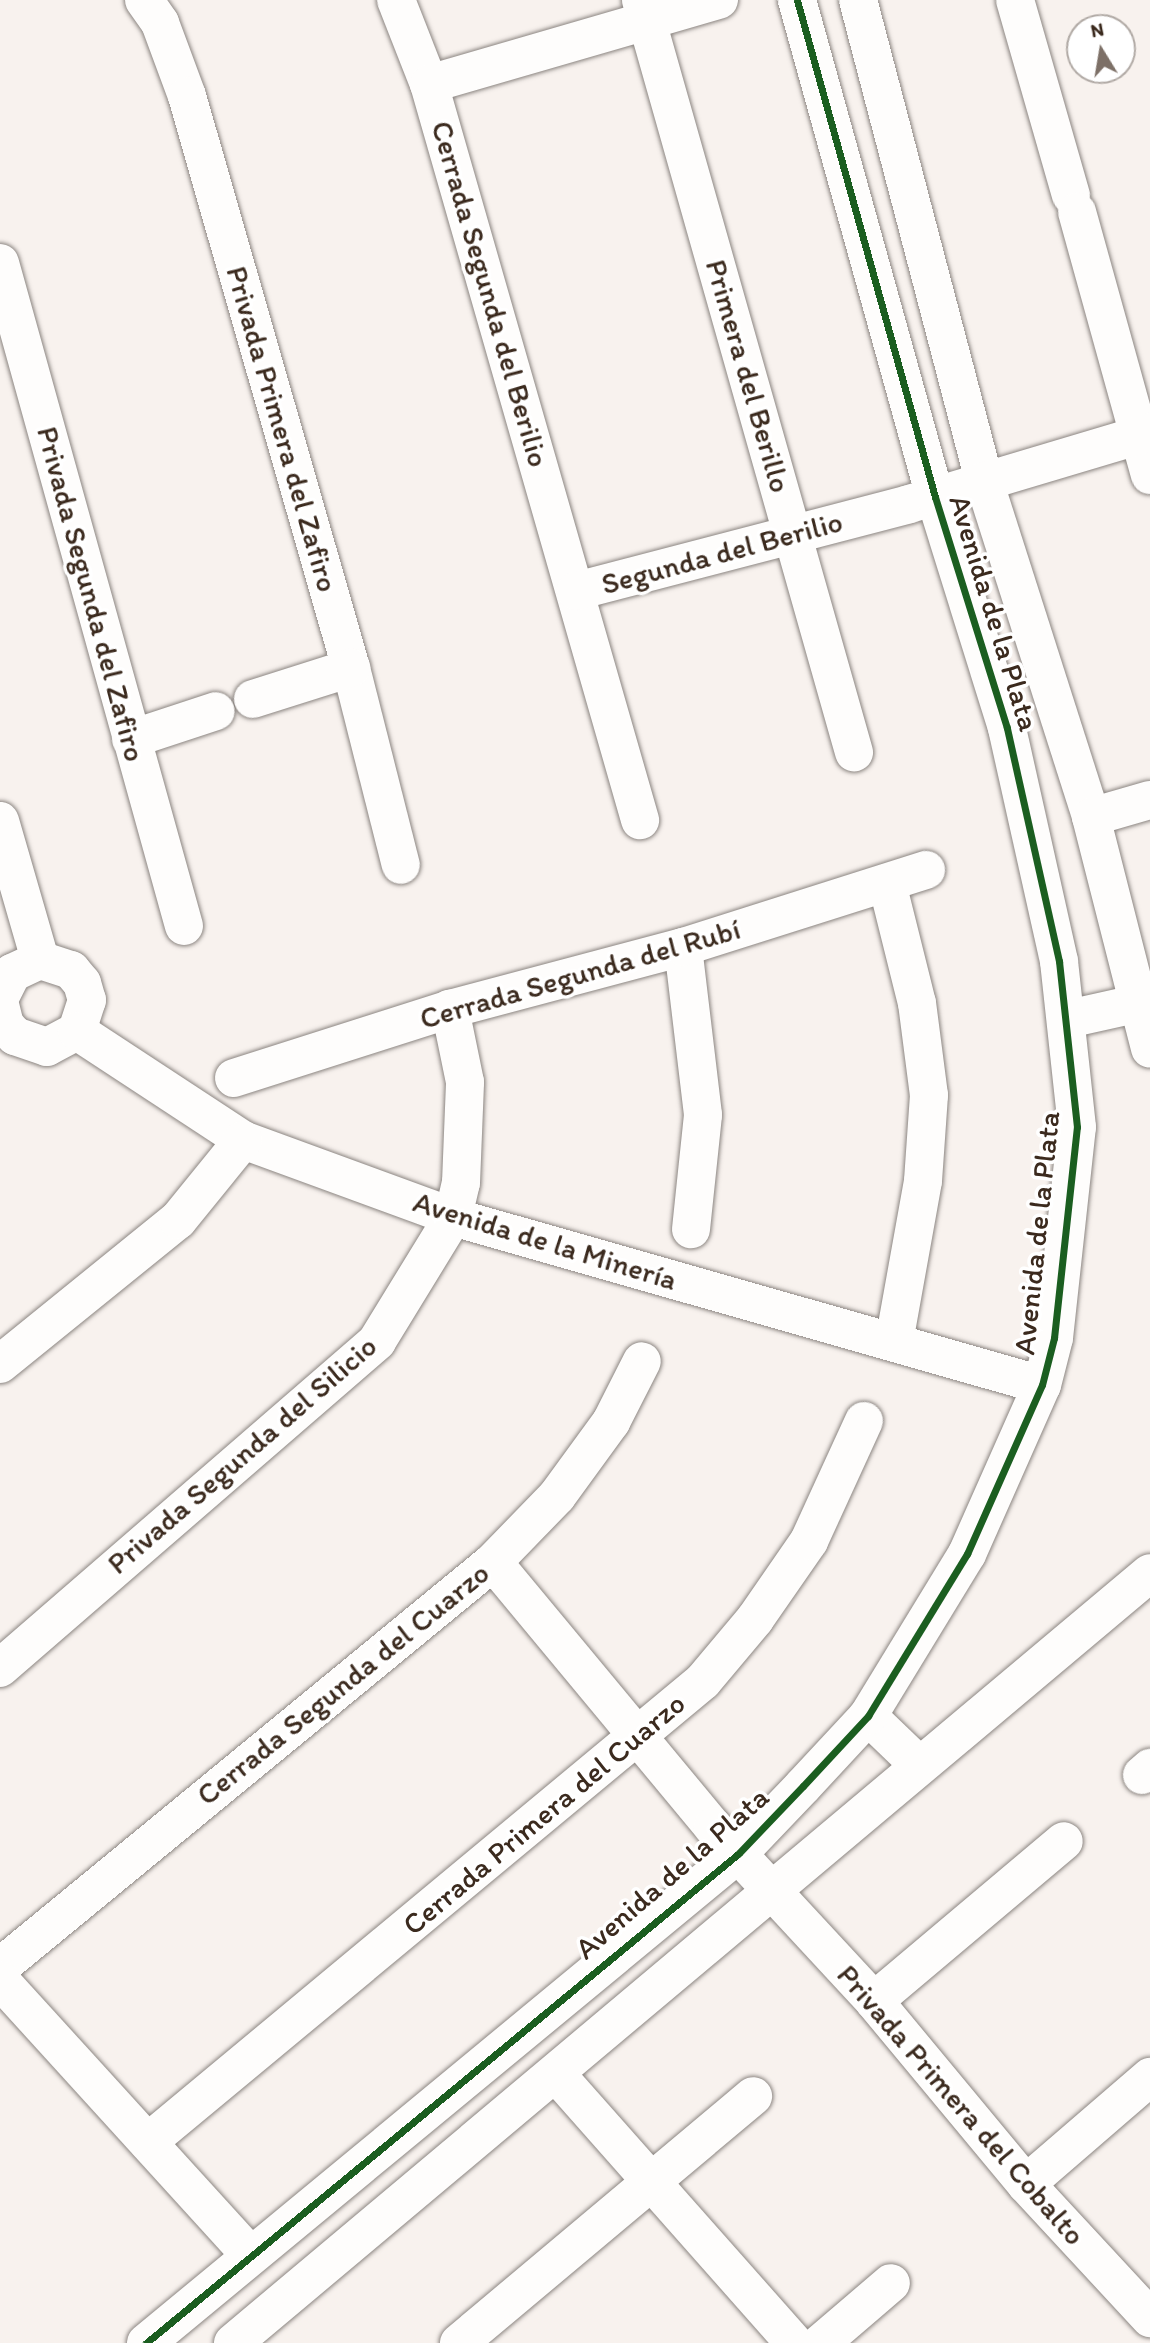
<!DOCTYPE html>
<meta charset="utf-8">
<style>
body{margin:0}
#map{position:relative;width:1150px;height:2343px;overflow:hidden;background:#f8f2ee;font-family:Itim,sans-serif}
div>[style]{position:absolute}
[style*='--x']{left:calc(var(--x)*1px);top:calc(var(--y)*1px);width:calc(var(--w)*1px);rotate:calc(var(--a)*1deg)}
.roads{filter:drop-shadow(0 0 2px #8b8581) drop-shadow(0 0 2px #8b8581)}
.minor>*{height:38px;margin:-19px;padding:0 19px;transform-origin:19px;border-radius:19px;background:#fefdfc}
.cycleway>*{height:7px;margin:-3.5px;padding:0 3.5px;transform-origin:3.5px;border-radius:3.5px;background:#1b5e20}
span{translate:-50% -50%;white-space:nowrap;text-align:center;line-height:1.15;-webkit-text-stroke:7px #fff;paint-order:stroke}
.street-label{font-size:30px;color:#3b2a1e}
.north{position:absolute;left:1066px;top:14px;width:70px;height:70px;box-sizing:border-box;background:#fff;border:2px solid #b1aaa5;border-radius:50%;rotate:349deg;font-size:19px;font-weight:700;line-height:28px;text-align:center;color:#3b2a1e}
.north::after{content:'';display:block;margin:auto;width:24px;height:32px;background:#7d7067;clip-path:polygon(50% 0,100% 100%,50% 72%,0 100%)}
</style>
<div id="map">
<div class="roads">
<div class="minor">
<div style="--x:144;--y:0;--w:28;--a:55"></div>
<div style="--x:160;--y:23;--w:78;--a:69.7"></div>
<div style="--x:187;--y:96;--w:595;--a:74"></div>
<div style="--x:351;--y:668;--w:203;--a:75.8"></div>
<div style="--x:396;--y:0;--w:90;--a:68.6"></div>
<div style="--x:429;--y:84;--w:766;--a:74"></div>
<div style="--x:641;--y:0;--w:782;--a:74.19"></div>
<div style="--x:858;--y:0;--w:497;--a:75.3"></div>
<div style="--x:984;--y:481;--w:353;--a:72.3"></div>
<div style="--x:1091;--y:817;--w:239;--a:75.7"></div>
<div style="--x:1015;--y:0;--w:203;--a:74"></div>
<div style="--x:429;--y:84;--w:302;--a:-16.2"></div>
<div style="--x:1077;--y:212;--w:273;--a:74.5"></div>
<div style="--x:0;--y:263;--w:688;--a:74.49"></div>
<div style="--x:576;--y:591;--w:344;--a:-14.6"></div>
<div style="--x:909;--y:504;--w:252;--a:-16.6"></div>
<div style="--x:253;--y:699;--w:103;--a:-17.6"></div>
<div style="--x:131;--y:739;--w:89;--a:-18.2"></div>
<div style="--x:1091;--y:817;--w:61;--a:-16.1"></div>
<div style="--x:0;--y:821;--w:145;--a:73.9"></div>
<div style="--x:887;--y:883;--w:124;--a:76"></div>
<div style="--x:917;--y:1003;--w:93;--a:82.6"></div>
<div style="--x:929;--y:1095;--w:86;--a:94"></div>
<div style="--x:923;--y:1181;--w:164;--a:100.2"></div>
<div style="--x:683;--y:947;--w:169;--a:83.2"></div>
<div style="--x:703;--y:1115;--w:115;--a:96"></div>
<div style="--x:0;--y:997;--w:27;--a:-63"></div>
<div style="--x:12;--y:973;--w:31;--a:-25"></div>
<div style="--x:40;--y:960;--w:33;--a:18"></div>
<div style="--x:71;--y:970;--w:17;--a:50"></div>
<div style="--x:82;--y:983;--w:18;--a:74"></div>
<div style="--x:87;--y:1000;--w:33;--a:108"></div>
<div style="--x:77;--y:1031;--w:34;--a:152"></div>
<div style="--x:47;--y:1047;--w:34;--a:-161"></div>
<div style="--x:15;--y:1036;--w:15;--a:-132"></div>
<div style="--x:5;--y:1025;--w:21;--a:-104"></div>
<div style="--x:1068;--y:1019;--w:69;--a:-12.6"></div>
<div style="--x:77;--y:1031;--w:199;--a:33.3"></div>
<div style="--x:243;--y:1140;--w:224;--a:20.1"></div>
<div style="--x:453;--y:1217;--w:612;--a:15.92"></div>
<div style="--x:234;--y:1078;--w:227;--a:-17.7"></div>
<div style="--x:450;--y:1009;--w:241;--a:-14.9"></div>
<div style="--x:683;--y:947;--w:255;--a:-17.6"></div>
<div style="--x:0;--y:1364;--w:229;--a:-39"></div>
<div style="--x:178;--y:1220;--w:103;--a:-50.9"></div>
<div style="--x:493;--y:1562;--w:344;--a:50.3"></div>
<div style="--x:713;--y:1827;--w:237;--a:47.2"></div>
<div style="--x:874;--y:2001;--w:238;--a:50.3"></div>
<div style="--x:1026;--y:2184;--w:183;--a:47.2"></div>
<div style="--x:0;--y:1668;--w:499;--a:-40.9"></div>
<div style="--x:377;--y:1341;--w:145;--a:-58.5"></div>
<div style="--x:453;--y:1217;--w:35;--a:-77"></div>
<div style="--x:461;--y:1183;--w:101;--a:-87.7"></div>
<div style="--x:465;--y:1082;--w:75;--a:-101.6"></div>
<div style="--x:868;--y:1716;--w:71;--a:43.9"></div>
<div style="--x:1142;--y:1775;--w:11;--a:-41"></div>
<div style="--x:0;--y:1967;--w:638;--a:-39.4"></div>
<div style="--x:493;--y:1562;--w:92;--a:-45.9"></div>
<div style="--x:557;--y:1496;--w:92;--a:-53.9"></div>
<div style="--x:611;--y:1422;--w:68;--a:-63.1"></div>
<div style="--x:0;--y:1980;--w:372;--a:47.7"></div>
<div style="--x:874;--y:2001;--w:248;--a:-40.1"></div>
<div style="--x:557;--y:2075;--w:358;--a:48.5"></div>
<div style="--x:148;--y:2142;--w:721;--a:-39.71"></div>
<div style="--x:703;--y:1681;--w:81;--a:-50"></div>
<div style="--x:755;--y:1619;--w:95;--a:-55.3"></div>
<div style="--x:809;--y:1541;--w:132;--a:-65.4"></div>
<div style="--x:1026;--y:2184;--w:164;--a:-40.8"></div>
<div style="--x:146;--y:2343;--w:768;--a:-39.56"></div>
<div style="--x:738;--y:1854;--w:94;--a:-46.3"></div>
<div style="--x:803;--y:1786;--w:96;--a:-47.1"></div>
<div style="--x:868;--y:1716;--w:190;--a:-58.6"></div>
<div style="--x:967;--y:1554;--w:185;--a:-66.1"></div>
<div style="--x:1042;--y:1385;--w:49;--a:-75.7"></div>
<div style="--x:1054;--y:1338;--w:212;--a:-83.8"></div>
<div style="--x:1077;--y:1127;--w:167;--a:-96.2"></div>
<div style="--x:1059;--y:961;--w:239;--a:-102.6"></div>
<div style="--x:1007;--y:728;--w:242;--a:-107.3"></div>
<div style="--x:935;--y:497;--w:516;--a:-105.52"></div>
<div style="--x:233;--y:2343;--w:1197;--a:-40.02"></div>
<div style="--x:459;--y:2343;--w:384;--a:-40"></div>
<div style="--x:821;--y:2343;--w:92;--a:-40.6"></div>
</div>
</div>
<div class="cycleway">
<div style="--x:146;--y:2343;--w:768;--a:-39.56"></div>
<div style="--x:738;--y:1854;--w:94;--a:-46.3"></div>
<div style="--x:803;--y:1786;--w:96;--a:-47.1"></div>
<div style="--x:868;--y:1716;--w:190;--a:-58.6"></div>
<div style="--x:967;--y:1554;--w:185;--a:-66.1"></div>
<div style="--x:1042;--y:1385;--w:49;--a:-75.7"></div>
<div style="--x:1054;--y:1338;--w:212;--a:-83.8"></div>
<div style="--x:1077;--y:1127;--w:167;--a:-96.2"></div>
<div style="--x:1059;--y:961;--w:239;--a:-102.6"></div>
<div style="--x:1007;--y:728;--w:242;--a:-107.3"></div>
<div style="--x:935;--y:497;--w:516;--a:-105.52"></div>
</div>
<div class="street-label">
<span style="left:490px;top:294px;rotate:74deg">Cerrada Segunda del Berilio</span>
<span style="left:748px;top:376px;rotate:74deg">Primera del Berillo</span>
<span style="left:282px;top:429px;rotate:74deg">Privada Primera del Zafiro</span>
<span style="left:722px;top:553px;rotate:-15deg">Segunda del Berilio</span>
<span style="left:91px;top:594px;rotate:75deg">Privada Segunda del Zafiro</span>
<span style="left:994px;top:613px;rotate:73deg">Avenida de la Plata</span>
<span style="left:580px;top:974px;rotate:-16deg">Cerrada Segunda del Rubí</span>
<span style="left:1037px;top:1233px;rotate:-84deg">Avenida de la Plata</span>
<span style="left:545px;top:1241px;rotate:17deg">Avenida de la Minería</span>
<span style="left:242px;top:1455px;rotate:-41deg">Privada Segunda del Silicio</span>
<span style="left:343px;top:1684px;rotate:-39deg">Cerrada Segunda del Cuarzo</span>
<span style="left:544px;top:1814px;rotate:-40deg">Cerrada Primera del Cuarzo</span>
<span style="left:672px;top:1873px;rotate:-41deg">Avenida de la Plata</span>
<span style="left:961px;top:2105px;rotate:49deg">Privada Primera del Cobalto</span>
</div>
<div class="north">N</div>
</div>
